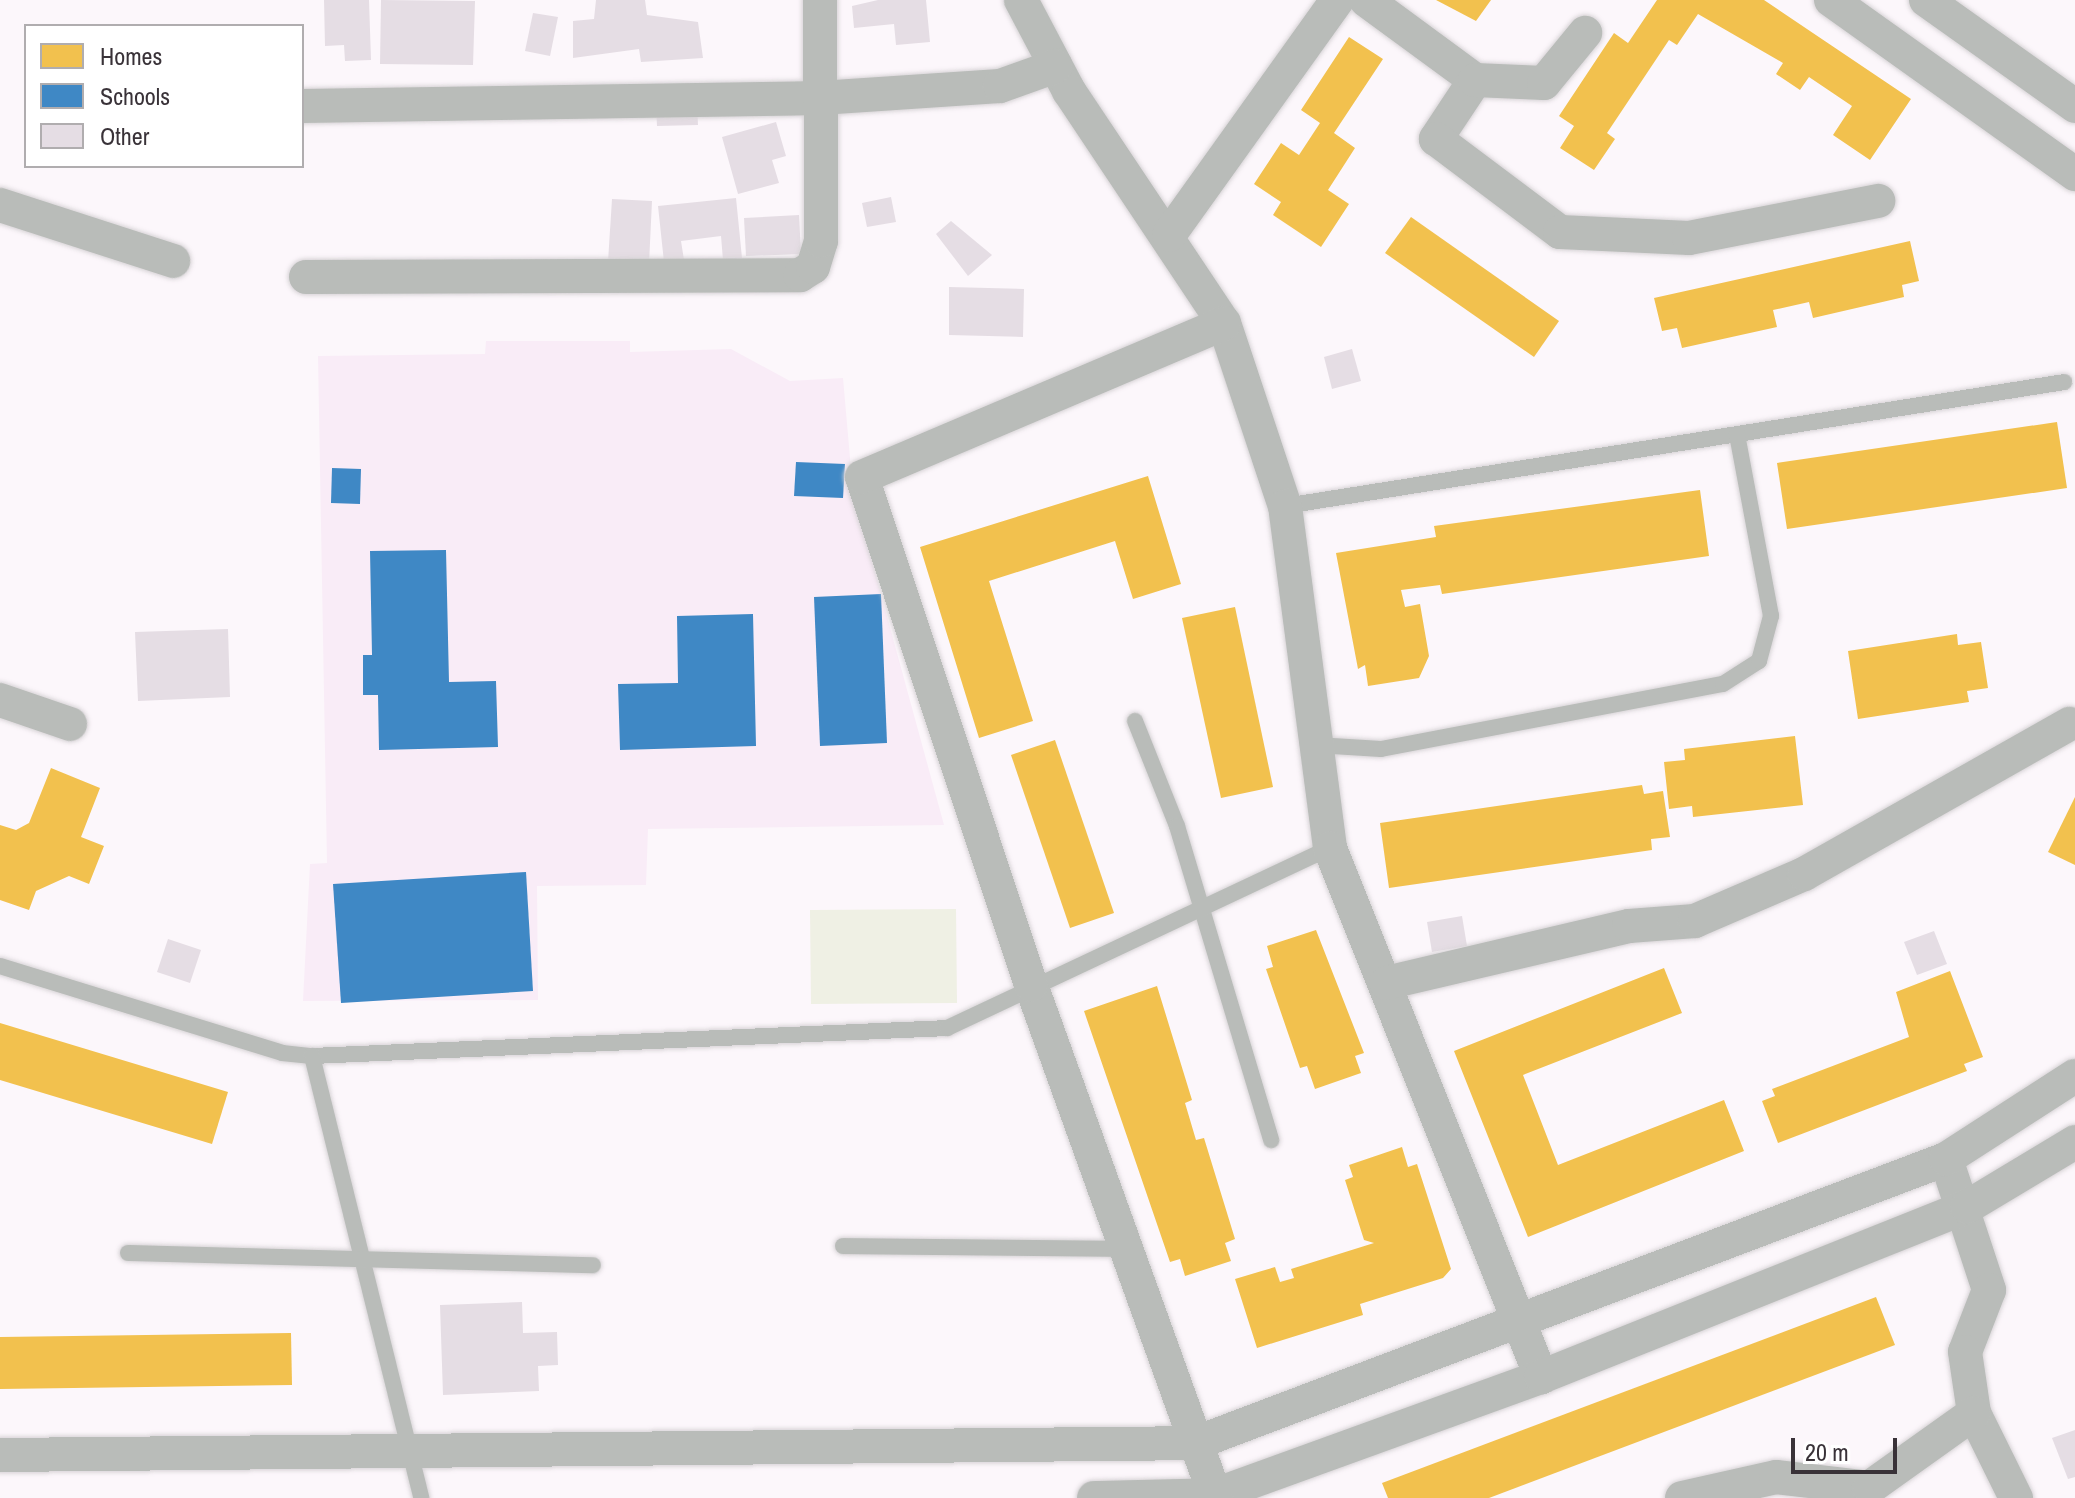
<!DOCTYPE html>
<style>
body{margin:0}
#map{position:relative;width:2075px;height:1498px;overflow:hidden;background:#fcf7fb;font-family:"Archivo Narrow",sans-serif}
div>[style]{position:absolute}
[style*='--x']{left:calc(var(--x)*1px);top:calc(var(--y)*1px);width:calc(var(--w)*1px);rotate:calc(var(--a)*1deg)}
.built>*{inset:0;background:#f9ecf7}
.green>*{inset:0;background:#eff0e4}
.homes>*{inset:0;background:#f2c14e}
.schools>*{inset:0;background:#3f88c5}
.building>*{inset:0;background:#e5dde4}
.roads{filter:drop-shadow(0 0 2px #d8d4d7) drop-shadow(0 0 2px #d8d4d7)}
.service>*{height:16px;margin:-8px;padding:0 8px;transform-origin:8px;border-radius:8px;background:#b9bcb9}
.minor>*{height:34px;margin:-17px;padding:0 17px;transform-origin:17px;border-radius:17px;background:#b9bcb9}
span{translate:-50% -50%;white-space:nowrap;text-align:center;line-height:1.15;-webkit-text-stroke:8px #fff;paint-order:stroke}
.legend{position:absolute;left:24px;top:24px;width:280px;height:144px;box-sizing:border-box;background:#fff;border:2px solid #b0adaf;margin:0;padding:10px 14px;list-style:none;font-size:24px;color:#393238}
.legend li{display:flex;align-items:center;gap:16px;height:40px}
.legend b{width:40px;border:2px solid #b0adaf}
.scale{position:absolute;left:1791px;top:1438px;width:106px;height:36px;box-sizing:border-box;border:4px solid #393238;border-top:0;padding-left:10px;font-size:24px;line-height:28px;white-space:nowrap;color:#393238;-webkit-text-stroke:6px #fff;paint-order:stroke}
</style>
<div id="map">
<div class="built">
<div style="clip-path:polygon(486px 341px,630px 341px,630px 352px,731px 349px,790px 381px,843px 378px,853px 492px,944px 825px,648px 829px,646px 885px,537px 886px,538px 1000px,303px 1001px,310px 864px,327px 863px,318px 356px,485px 354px)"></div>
</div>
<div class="green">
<div style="clip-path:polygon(956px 909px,957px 1003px,811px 1004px,810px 910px)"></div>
</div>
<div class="homes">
<div style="clip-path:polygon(1436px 0,1491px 0,1476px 21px)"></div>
<div style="clip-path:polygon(1657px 0,1764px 0,1911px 99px,1870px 160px,1833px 135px,1852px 106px,1809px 77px,1800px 90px,1776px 74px,1783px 63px,1698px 14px,1677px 45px,1669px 40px,1607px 133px,1615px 139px,1594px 170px,1560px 148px,1574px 126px,1559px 116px,1614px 33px,1628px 43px)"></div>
<div style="clip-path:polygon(1349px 37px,1383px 59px,1334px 133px,1355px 148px,1328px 190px,1349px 204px,1321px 247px,1273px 215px,1281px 202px,1254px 184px,1281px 143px,1299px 155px,1320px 123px,1301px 110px)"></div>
<div style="clip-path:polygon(1411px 217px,1559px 321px,1534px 357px,1385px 253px)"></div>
<div style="clip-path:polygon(1910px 241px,1919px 281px,1902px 285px,1904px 297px,1813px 318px,1809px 302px,1773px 310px,1777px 327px,1682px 348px,1677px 328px,1662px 331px,1654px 298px)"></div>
<div style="clip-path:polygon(2057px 422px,2067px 488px,1787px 529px,1777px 463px)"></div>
<div style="clip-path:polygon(1148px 476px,1181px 584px,1133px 599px,1115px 541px,989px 581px,1033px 721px,979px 738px,920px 547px)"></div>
<div style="clip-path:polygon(1700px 490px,1709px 556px,1442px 594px,1440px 585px,1401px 590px,1405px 607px,1420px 604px,1429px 656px,1419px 678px,1368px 686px,1365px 665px,1358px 669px,1336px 553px,1436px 537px,1434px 526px)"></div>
<div style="clip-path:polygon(1235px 607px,1273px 787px,1221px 798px,1182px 618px)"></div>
<div style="clip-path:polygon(1957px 634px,1958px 645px,1981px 642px,1988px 688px,1967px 691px,1969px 702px,1858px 719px,1848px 651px)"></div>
<div style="clip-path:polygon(1795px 736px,1803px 805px,1693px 817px,1692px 806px,1669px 809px,1664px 762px,1685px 760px,1684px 749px)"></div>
<div style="clip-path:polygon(1055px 740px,1114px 913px,1070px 928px,1011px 755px)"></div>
<div style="clip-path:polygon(51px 768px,100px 788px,81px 837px,104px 846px,89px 884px,69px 876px,36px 891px,29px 910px,0 900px,0 825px,16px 830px,29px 823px)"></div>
<div style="clip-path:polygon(1642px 785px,1644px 794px,1663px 791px,1670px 837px,1651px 839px,1652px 850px,1389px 888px,1380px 823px)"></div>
<div style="clip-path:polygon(2075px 797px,2075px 865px,2048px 852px)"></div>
<div style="clip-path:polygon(1316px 930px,1364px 1053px,1355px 1056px,1361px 1073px,1315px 1089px,1307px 1066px,1300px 1068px,1266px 969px,1273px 967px,1267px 946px)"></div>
<div style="clip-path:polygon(1664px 968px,1682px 1013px,1523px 1075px,1558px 1165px,1724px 1100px,1744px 1151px,1528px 1237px,1454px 1051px)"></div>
<div style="clip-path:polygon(1950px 971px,1983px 1057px,1964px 1064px,1967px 1071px,1778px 1143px,1762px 1101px,1775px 1096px,1772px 1089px,1909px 1037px,1896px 992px)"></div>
<div style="clip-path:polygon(1157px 986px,1192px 1100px,1185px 1103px,1196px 1140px,1204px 1138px,1235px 1239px,1225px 1243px,1231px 1261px,1185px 1276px,1180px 1259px,1170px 1262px,1084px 1011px)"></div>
<div style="clip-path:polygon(0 1023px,228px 1092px,212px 1144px,0 1080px)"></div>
<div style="clip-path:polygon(1402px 1147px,1408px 1167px,1417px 1164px,1451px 1269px,1443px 1278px,1360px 1304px,1363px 1315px,1257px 1348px,1235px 1279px,1275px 1267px,1280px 1282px,1294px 1278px,1291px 1269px,1374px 1243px,1364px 1240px,1345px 1180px,1353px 1177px,1349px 1165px)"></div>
<div style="clip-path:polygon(1876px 1297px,1895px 1345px,1489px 1498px,1388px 1498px,1382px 1483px)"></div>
<div style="clip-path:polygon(291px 1333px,292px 1385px,0 1389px,0 1337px)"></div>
</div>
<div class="schools">
<div style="clip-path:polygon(796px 462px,845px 464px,843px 498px,794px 496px)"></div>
<div style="clip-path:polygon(332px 468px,361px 469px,360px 504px,331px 503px)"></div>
<div style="clip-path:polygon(446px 550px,449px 682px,496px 681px,498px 747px,379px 750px,378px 695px,363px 695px,363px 655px,372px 655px,370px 551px)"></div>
<div style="clip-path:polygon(881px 594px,887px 743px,820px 746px,814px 597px)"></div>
<div style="clip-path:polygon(753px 614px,756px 746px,620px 750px,618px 684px,678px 683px,677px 616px)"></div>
<div style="clip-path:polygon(526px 872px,533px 991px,341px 1003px,333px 884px)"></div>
</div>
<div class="building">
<div style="clip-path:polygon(324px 0,369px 0,371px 60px,345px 61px,344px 45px,325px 46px)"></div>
<div style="clip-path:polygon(381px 0,475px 1px,473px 65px,380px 64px)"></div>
<div style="clip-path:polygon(596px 0,645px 0,647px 15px,698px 22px,703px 58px,641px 62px,639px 49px,573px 58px,573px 21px,594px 19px)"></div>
<div style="clip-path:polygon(878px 0,926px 0,930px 42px,896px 45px,894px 24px,854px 28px,852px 6px)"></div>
<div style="clip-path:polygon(533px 13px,558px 17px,550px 56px,525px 51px)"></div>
<div style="clip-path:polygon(697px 104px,698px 125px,657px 126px,656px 105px)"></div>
<div style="clip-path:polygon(776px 122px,786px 156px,772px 160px,779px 183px,738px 194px,722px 137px)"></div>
<div style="clip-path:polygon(891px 197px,896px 222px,867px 227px,862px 203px)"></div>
<div style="clip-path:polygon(736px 198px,742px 258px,723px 260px,721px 236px,681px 241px,684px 260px,664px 262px,658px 206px)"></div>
<div style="clip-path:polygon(612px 199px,652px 201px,649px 264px,608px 262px)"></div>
<div style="clip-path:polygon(799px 215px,801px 254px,746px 256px,744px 218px)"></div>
<div style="clip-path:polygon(951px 221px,992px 255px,968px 276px,936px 234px)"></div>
<div style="clip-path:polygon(949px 287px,1024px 289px,1023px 337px,949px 335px)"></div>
<div style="clip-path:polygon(1352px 349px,1361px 381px,1332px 389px,1324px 357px)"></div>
<div style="clip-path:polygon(228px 629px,230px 697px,138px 701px,135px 632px)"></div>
<div style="clip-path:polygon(1462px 916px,1467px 946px,1432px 952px,1427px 922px)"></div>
<div style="clip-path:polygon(1934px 931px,1947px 964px,1917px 975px,1904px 942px)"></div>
<div style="clip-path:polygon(168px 939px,201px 950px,190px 983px,157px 972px)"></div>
<div style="clip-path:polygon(522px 1302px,523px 1333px,557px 1332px,558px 1365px,538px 1366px,539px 1391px,443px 1395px,440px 1305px)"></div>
<div style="clip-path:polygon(2075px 1430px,2075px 1477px,2068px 1479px,2052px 1438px)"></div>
</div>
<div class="roads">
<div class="service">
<div style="--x:1285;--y:506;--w:789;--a:-9.04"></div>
<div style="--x:1135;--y:721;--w:113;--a:68.2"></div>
<div style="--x:1177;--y:826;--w:328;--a:73.3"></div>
<div style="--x:1316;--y:745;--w:65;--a:3.5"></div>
<div style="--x:1381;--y:749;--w:348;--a:-10.8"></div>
<div style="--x:1723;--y:684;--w:43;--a:-32.6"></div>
<div style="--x:1759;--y:661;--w:47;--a:-75.1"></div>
<div style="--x:1771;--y:616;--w:185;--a:-100.6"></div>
<div style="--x:0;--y:966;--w:295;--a:17.1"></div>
<div style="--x:282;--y:1053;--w:30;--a:6"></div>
<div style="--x:312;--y:1056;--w:636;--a:-2.52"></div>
<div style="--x:947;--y:1028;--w:423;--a:-25.2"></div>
<div style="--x:312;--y:1056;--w:455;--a:76.1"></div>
<div style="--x:843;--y:1246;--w:283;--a:0.6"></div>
<div style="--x:128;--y:1253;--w:465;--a:1.5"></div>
</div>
<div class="minor">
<div style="--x:1021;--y:0;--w:103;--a:62.2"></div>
<div style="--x:1069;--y:91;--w:279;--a:56.3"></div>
<div style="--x:1224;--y:323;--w:193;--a:71.6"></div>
<div style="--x:1285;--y:506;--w:345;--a:82.5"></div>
<div style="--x:1330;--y:848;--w:570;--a:68.25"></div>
<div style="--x:1366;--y:0;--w:135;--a:36.3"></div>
<div style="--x:1475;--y:80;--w:71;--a:123.5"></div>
<div style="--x:1436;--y:139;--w:155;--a:36.9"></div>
<div style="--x:1560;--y:232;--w:129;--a:2.7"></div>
<div style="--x:1689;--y:238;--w:193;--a:-11.1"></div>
<div style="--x:1831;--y:0;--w:300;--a:35.5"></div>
<div style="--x:1926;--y:0;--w:183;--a:35.4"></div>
<div style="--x:1475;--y:80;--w:69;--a:2.5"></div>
<div style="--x:1544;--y:83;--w:65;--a:-50.6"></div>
<div style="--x:302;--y:106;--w:518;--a:-0.88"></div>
<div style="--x:820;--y:98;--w:180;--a:-3.8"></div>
<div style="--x:1000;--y:86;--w:59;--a:-19.7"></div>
<div style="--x:0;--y:205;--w:182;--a:17.9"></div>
<div style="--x:1169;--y:235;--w:289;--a:-54.4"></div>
<div style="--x:306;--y:277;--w:494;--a:-0.2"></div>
<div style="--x:800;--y:275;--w:15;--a:-32"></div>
<div style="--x:813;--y:267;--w:27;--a:-73"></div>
<div style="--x:821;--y:241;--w:241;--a:-90.2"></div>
<div style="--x:0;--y:700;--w:74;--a:18.9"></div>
<div style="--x:1386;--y:983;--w:250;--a:-13.2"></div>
<div style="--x:1629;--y:926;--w:66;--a:-4.3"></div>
<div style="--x:1695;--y:921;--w:119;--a:-23.3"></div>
<div style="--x:1804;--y:874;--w:305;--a:-29.5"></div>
<div style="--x:1946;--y:1159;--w:138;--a:71.8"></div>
<div style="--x:1989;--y:1290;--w:66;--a:111.2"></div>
<div style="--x:1965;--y:1352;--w:62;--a:81.6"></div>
<div style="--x:1974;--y:1413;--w:95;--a:63.7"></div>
<div style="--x:0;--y:1455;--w:1196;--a:-0.57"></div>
<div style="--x:1196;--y:1443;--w:802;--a:-20.74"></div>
<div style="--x:1946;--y:1159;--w:153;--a:-32.8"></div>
<div style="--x:1094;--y:1498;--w:121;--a:-1.4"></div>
<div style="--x:1215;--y:1495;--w:347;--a:-19.9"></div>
<div style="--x:1541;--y:1377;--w:459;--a:-21.8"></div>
<div style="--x:1967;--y:1207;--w:126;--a:-31"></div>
<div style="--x:1216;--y:1498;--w:545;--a:-109.83"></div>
<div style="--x:1031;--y:985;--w:535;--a:-108.4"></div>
<div style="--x:862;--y:477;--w:393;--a:-23"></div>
<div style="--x:1682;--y:1498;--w:96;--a:-12.6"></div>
<div style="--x:1776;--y:1477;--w:94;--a:6.7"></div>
<div style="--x:1869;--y:1488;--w:129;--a:-35.5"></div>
</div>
</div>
<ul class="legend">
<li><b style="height:22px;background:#f2c14e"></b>Homes</li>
<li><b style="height:22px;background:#3f88c5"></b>Schools</li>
<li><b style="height:22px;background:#e5dde4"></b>Other</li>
</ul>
<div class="scale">20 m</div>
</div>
